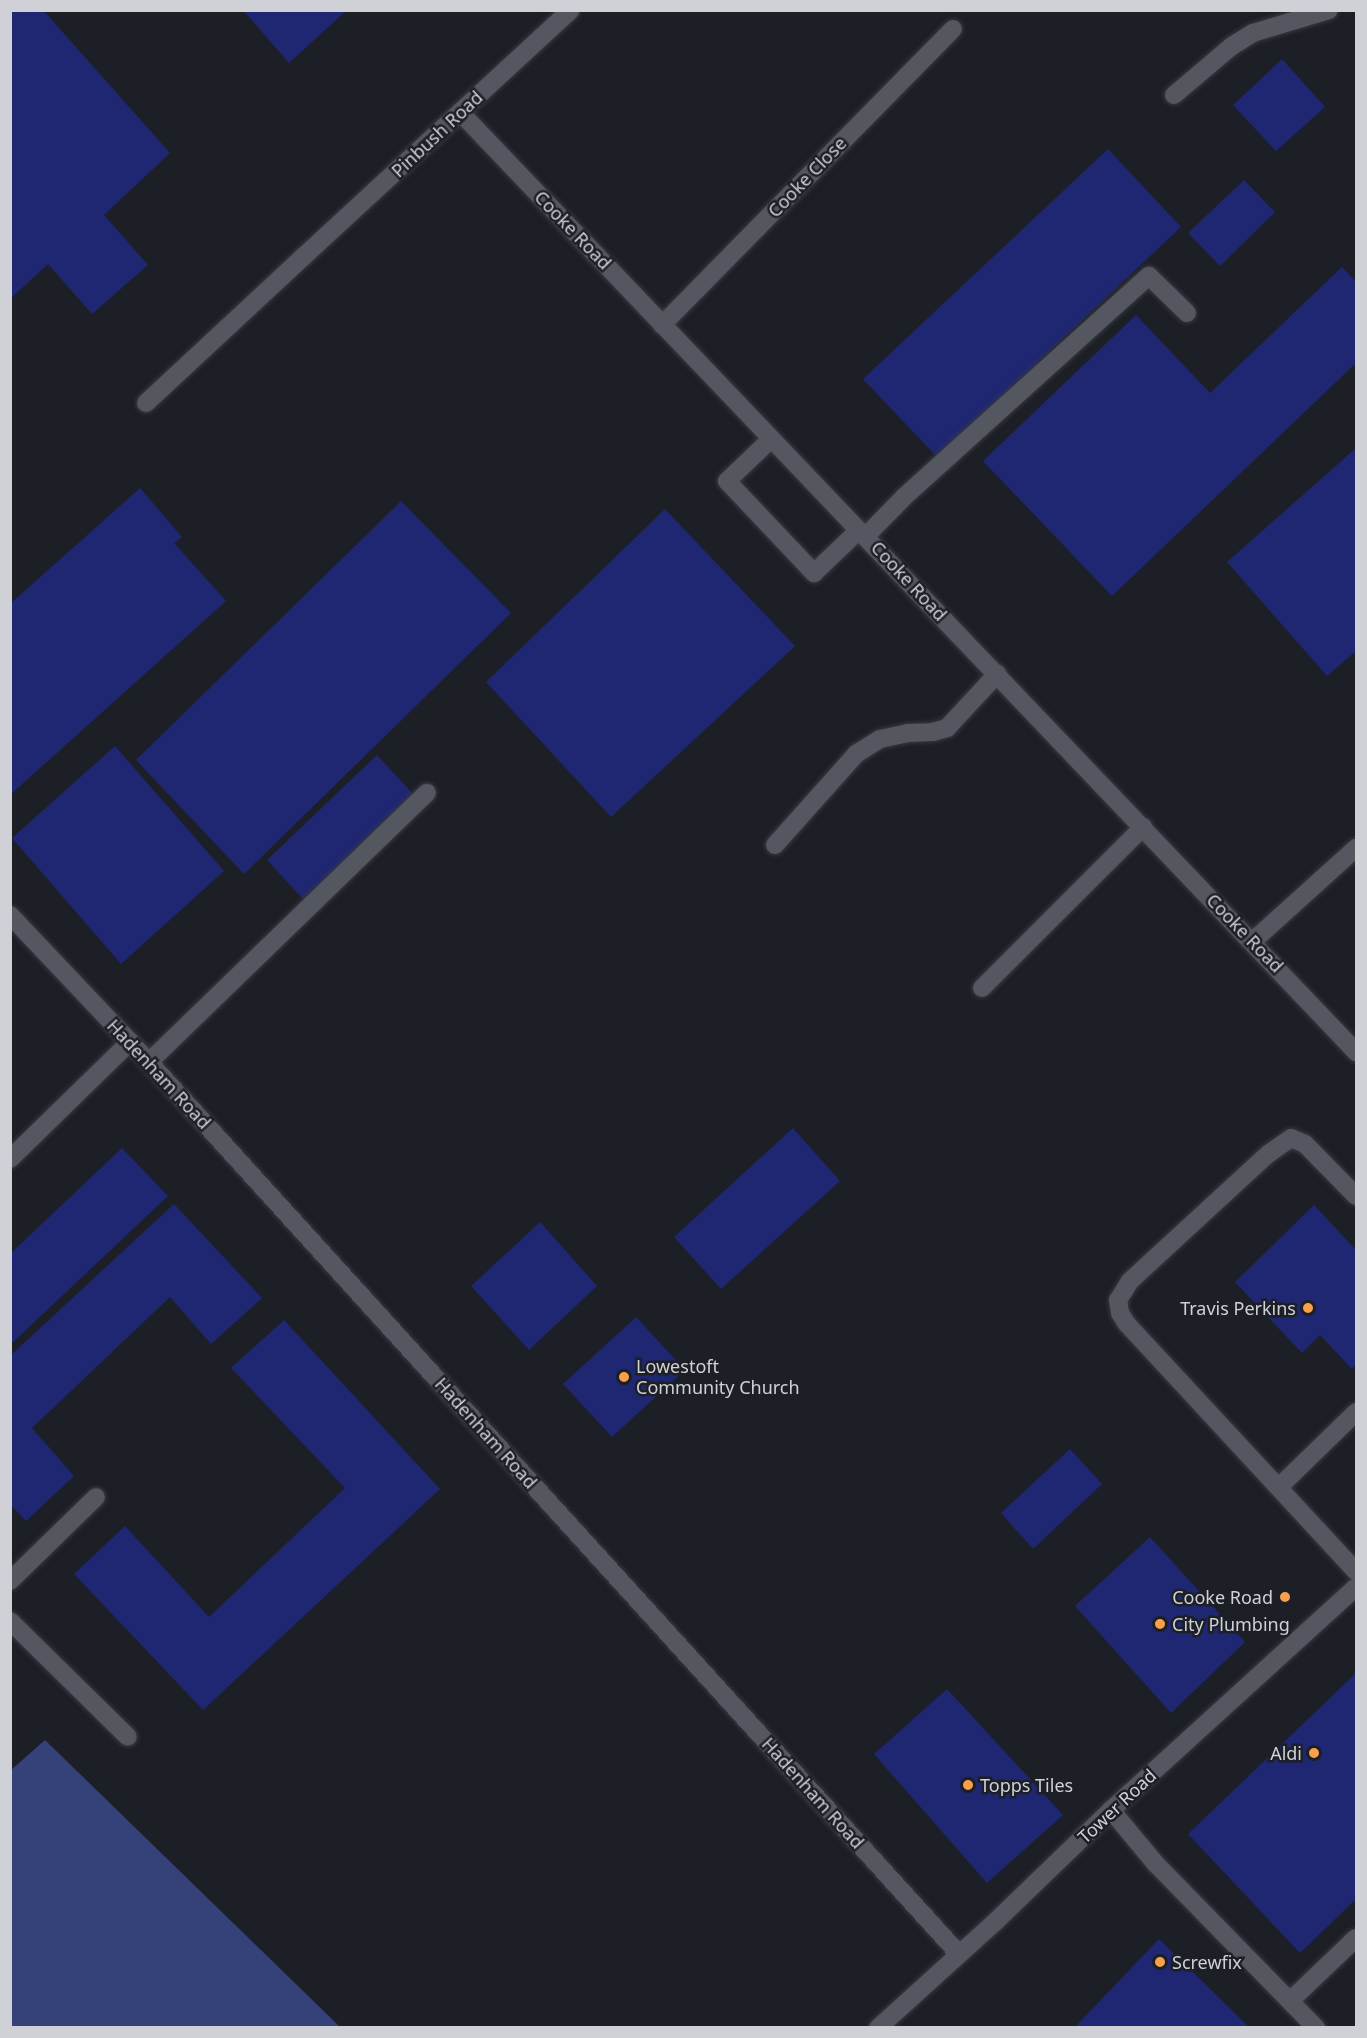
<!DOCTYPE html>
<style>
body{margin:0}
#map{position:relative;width:1367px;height:2038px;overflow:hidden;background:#1d1f26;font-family:"Noto Sans",sans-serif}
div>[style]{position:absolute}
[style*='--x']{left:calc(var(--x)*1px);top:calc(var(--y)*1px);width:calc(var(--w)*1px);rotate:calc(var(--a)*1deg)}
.green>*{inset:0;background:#35427a}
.building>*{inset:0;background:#1f2773}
.roads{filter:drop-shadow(0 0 2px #37393f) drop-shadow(0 0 2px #37393f)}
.lane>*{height:18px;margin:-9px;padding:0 9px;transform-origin:9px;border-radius:9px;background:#545760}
.street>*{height:18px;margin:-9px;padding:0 9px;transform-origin:9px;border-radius:9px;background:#545760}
.secondary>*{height:18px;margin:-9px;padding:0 9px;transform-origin:9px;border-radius:9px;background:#545760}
.dots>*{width:16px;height:16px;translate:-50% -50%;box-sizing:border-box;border:3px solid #1d1f26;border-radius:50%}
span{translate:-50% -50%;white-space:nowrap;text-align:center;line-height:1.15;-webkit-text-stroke:5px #1d1f26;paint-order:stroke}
.street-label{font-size:18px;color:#cfd1d6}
.poi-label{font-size:18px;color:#cfd1d6}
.right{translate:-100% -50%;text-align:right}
.left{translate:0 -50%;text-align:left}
.frame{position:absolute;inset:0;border:12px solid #cfd1d6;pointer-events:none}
</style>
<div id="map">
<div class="green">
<div style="clip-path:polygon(45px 1740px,340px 2027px,11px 2027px,11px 1770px)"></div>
</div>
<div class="building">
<div style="clip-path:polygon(10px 10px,43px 10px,170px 153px,104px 215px,148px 265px,92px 314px,48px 264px,10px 299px)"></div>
<div style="clip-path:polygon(243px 10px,347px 10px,289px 63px)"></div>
<div style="clip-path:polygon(1282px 59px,1325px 107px,1276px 151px,1233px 105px)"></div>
<div style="clip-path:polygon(1108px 149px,1181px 227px,937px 457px,863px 379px)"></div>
<div style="clip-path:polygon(1244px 180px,1275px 212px,1220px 266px,1188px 233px)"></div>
<div style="clip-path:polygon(1342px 267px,1356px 282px,1356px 363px,1112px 596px,983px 461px,1136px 315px,1210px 393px)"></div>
<div style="clip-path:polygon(1356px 448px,1356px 651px,1327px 676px,1227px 562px)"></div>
<div style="clip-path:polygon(140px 488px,182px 537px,174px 543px,226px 601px,10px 795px,10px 604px)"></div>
<div style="clip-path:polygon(401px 501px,511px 613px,244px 874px,136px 760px)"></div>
<div style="clip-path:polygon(665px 509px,795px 646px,611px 817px,486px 682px)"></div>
<div style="clip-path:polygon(115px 746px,224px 871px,121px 964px,12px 838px)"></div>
<div style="clip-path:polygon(377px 755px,413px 794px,304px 900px,267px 860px)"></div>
<div style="clip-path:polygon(793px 1128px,840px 1181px,721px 1289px,674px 1237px)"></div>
<div style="clip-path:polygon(122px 1148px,168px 1196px,10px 1345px,10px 1254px)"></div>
<div style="clip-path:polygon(174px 1204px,262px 1298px,211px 1344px,170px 1297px,32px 1428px,74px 1476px,26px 1521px,10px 1504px,10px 1356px)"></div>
<div style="clip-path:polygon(1314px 1205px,1356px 1250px,1356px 1364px,1352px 1369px,1320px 1335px,1302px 1353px,1235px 1282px)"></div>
<div style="clip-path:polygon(540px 1222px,597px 1286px,529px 1350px,471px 1286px)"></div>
<div style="clip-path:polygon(636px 1317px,685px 1370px,612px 1437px,563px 1384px)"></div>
<div style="clip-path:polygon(284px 1320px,440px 1489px,203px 1710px,74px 1574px,125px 1526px,209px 1617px,345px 1488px,231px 1368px)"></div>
<div style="clip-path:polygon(1070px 1449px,1102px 1484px,1033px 1549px,1001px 1513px)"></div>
<div style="clip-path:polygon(1150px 1537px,1245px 1642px,1171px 1713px,1075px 1606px)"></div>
<div style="clip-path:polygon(1356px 1673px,1356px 1899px,1300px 1953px,1188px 1834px)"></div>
<div style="clip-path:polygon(947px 1689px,1063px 1815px,987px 1883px,874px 1754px)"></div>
<div style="clip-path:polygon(1159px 1939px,1250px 2028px,1074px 2028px)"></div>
</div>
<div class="roads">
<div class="lane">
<div style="--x:1174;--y:95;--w:76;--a:-40.2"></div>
<div style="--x:1232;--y:46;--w:25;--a:-32"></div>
<div style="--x:1253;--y:33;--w:79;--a:-16.8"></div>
<div style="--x:146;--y:403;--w:214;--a:-42.9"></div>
<div style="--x:771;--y:439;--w:61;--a:136.3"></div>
<div style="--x:727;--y:481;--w:127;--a:46.6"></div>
<div style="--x:814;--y:573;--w:62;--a:-43.7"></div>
<div style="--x:866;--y:536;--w:54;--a:-45.7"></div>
<div style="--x:904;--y:497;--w:330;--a:-42.1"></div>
<div style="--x:1149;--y:276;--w:53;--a:44.2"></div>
<div style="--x:775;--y:845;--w:122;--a:-48.3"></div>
<div style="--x:856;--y:754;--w:28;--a:-32"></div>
<div style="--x:880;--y:739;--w:29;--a:-12"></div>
<div style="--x:908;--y:733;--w:25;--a:-2"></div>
<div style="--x:933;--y:732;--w:15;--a:-16"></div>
<div style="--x:947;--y:728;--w:74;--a:-47.2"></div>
<div style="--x:982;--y:988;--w:228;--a:-45"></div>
<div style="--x:149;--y:1062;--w:387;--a:-44.1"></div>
<div style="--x:1356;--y:1196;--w:73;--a:-134.4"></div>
<div style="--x:1305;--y:1144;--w:15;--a:-157"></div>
<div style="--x:1291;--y:1138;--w:28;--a:145"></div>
<div style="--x:1268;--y:1154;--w:188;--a:137.4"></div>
<div style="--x:1130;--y:1281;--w:22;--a:122"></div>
<div style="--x:1118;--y:1300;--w:13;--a:81"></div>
<div style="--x:1120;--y:1313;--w:13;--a:58"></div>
<div style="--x:1127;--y:1324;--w:337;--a:47.2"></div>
<div style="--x:1280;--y:1486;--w:106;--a:-44.2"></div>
<div style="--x:10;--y:1581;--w:120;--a:-44.3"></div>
<div style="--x:1111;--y:1810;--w:69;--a:50.3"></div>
<div style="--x:1155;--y:1863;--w:231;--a:45.7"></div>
<div style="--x:1290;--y:2001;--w:91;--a:-43.7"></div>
</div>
<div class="street">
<div style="--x:460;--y:112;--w:1299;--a:46.37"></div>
<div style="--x:303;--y:257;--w:364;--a:-42.7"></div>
<div style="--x:662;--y:325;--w:415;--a:-45.5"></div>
<div style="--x:10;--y:915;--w:202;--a:46.6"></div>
<div style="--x:149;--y:1062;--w:1205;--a:47.76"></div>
<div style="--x:1253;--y:941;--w:139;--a:-42.1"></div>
<div style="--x:10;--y:1159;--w:168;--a:-44.3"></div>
<div style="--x:10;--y:1621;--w:165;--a:44.5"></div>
</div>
<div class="secondary">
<div style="--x:878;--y:2028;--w:158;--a:-42.2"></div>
<div style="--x:995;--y:1922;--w:161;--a:-44"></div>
<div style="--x:1111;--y:1810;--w:331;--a:-42.3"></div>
</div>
</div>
<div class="dots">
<div style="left:1308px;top:1308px;background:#f8a04b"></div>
<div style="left:624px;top:1377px;background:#f8a04b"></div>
<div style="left:1285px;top:1597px;background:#f8a04b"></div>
<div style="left:1160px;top:1624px;background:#f8a04b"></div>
<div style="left:1314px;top:1753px;background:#f8a04b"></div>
<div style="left:968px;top:1785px;background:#f8a04b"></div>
<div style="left:1160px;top:1962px;background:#f8a04b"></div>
</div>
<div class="street-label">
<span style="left:437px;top:134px;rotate:-43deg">Pinbush Road</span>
<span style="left:807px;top:177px;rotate:-46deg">Cooke Close</span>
<span style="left:573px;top:230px;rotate:46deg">Cooke Road</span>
<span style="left:909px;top:581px;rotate:47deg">Cooke Road</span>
<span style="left:1245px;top:933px;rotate:46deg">Cooke Road</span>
<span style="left:159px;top:1074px;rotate:47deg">Hadenham Road</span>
<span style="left:486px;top:1433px;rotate:48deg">Hadenham Road</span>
<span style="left:813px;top:1793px;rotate:48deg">Hadenham Road</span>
<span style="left:1117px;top:1806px;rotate:-43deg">Tower Road</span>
</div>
<div class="poi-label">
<span class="right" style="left:1296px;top:1308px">Travis Perkins</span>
<span class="left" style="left:636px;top:1377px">Lowestoft<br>Community Church</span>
<span class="right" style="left:1273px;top:1597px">Cooke Road</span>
<span class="left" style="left:1172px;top:1624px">City Plumbing</span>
<span class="right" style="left:1302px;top:1753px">Aldi</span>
<span class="left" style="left:980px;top:1785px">Topps Tiles</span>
<span class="left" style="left:1172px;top:1962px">Screwfix</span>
</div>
<div class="frame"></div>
</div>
